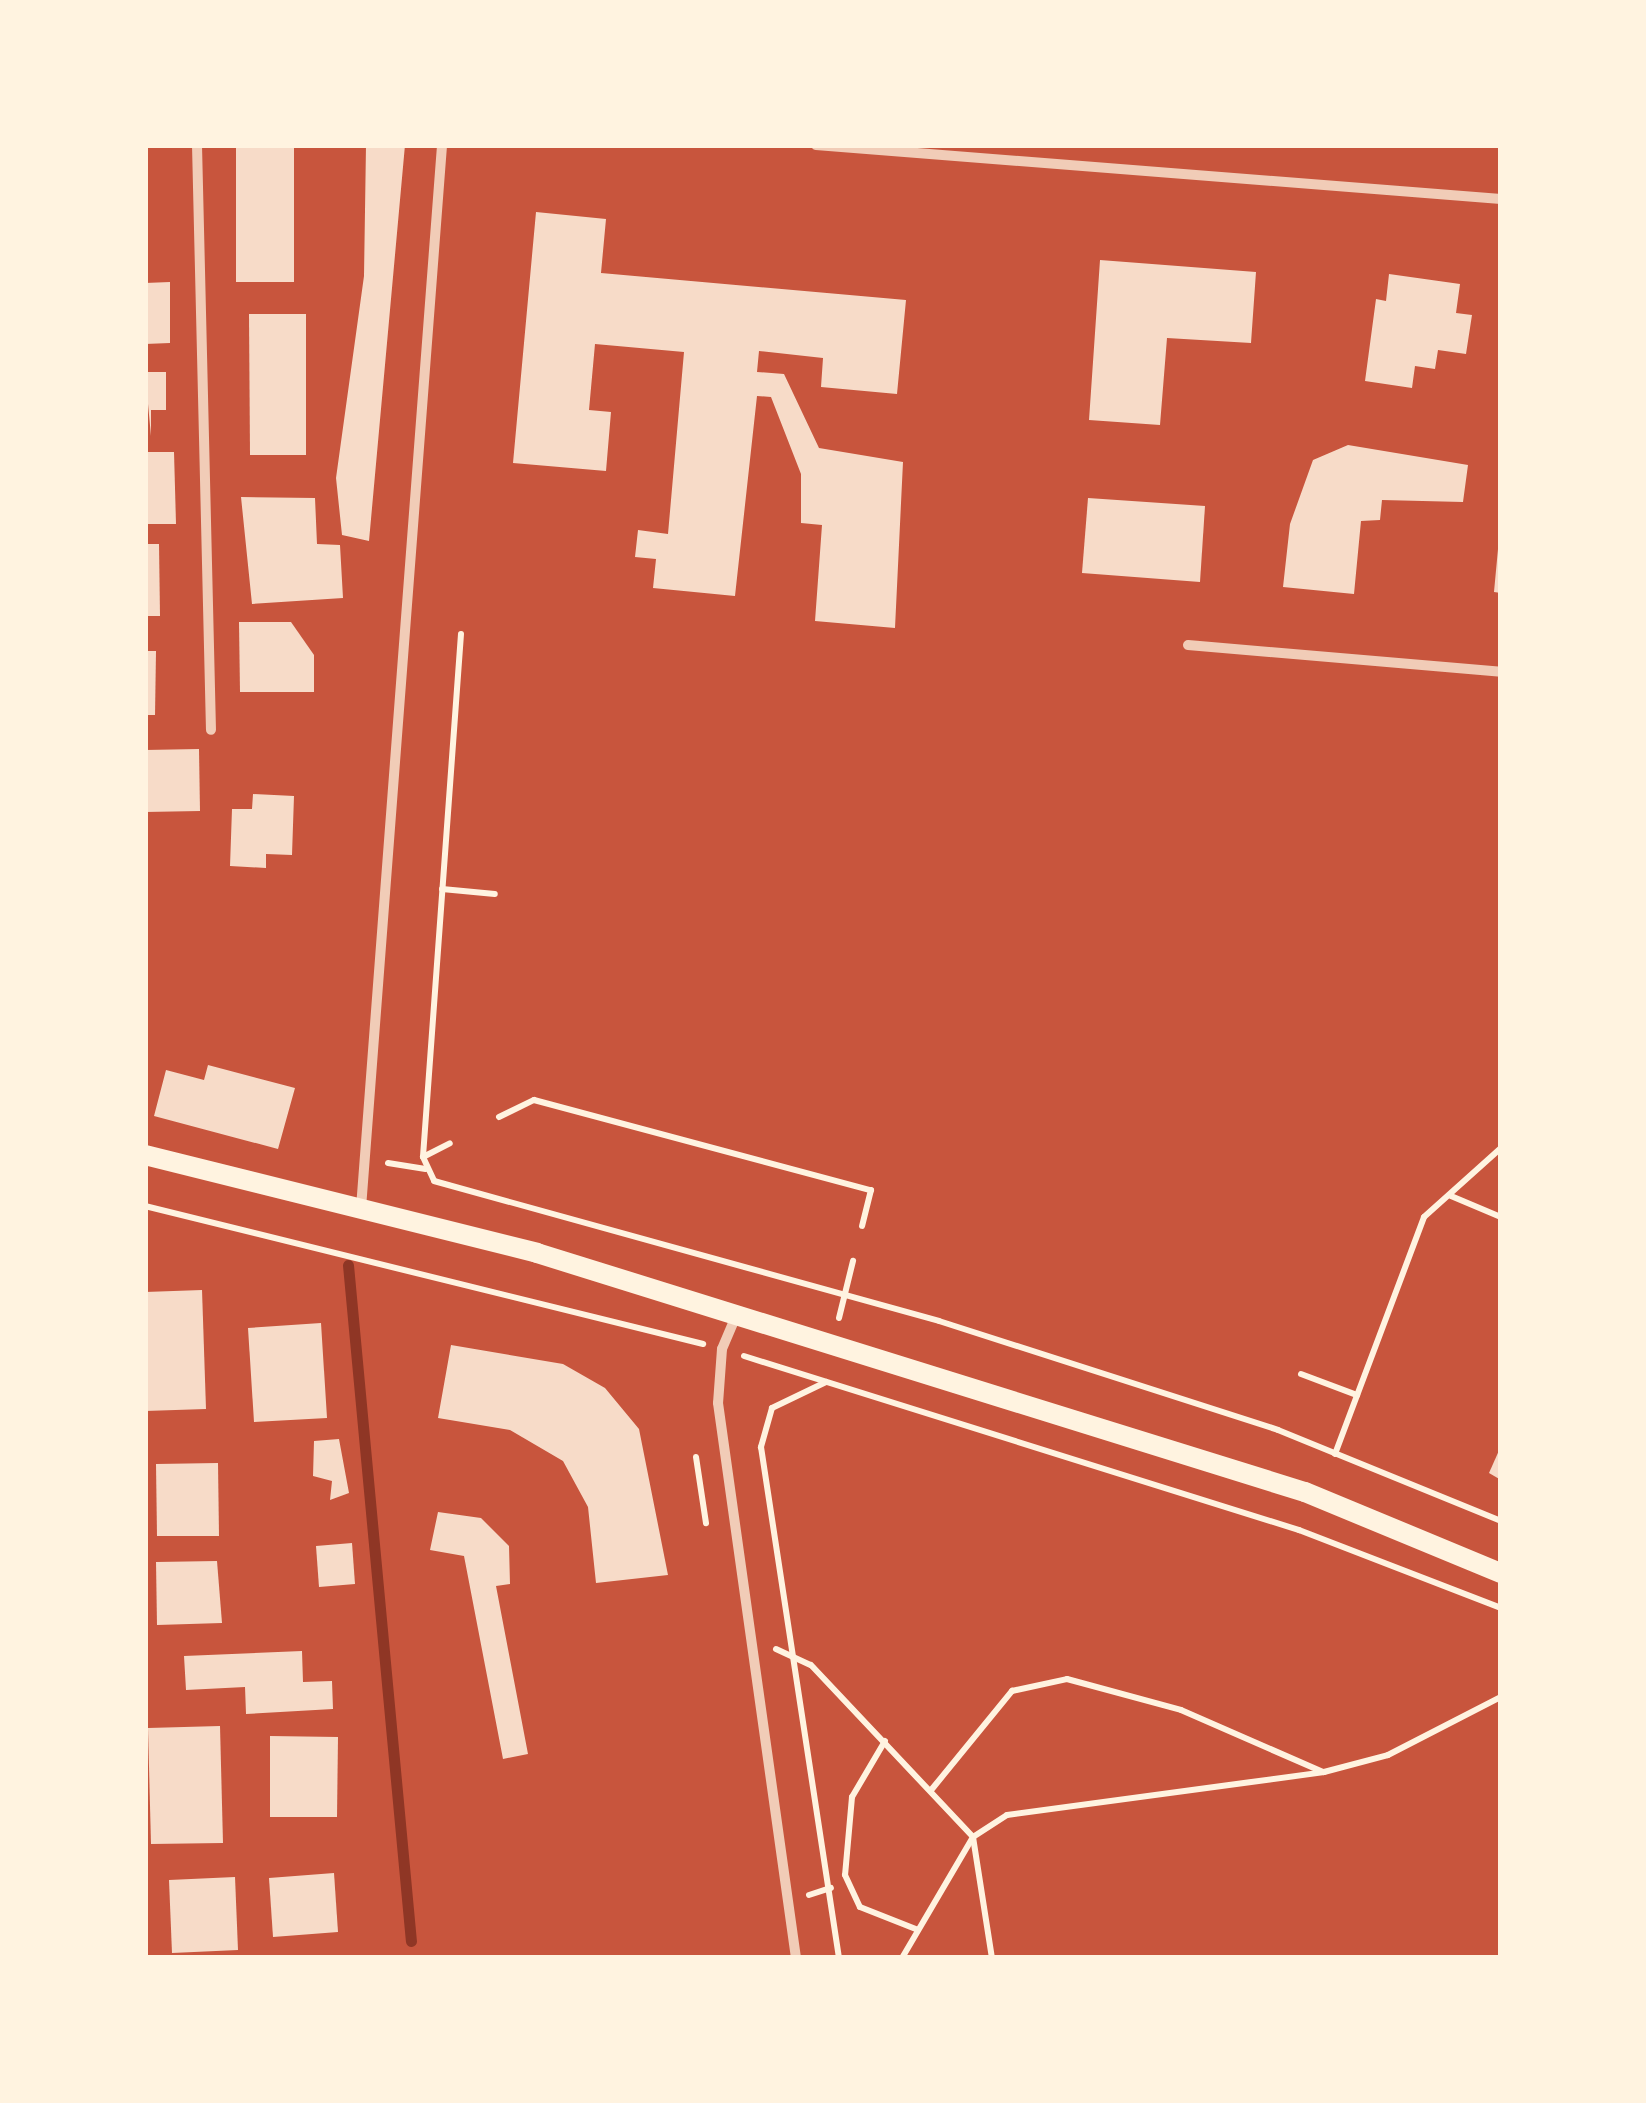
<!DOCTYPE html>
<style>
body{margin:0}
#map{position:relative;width:1646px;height:2103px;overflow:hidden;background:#c8553d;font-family:Poppins,sans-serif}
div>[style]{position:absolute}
.stream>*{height:11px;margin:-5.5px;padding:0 5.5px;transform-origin:5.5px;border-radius:5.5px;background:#8f3625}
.building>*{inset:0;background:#f7dbc8}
.path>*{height:6px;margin:-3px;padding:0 3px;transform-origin:3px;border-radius:3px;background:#fff3e0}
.minor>*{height:10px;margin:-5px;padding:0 5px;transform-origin:5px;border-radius:5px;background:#f1ccb7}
.secondary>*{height:20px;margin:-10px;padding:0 10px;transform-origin:10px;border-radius:10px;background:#fff3e0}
span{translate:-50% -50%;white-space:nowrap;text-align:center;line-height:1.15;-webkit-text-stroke:9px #fff3e0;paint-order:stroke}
.frame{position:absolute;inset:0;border:148px solid #fff3e0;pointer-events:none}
</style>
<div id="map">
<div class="stream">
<i style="left:348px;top:1265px;width:679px;rotate:84.68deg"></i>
</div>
<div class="building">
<i style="clip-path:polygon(236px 145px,294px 145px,294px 282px,236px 282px)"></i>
<i style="clip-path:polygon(366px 145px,405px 145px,369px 541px,342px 535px,336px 478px,364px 276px)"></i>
<i style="clip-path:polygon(536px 212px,606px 219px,601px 273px,906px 300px,897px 394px,821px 387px,823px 358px,759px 351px,757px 372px,784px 374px,819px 448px,903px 462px,895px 628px,815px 621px,822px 525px,801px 523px,801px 474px,771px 397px,757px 396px,735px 596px,653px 588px,656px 559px,635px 557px,638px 530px,668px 534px,684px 352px,595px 344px,589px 410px,611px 412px,606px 471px,513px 463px)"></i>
<i style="clip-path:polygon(1100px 260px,1256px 272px,1251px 343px,1167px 338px,1160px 425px,1089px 420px)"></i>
<i style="clip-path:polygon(1389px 274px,1460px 284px,1456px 313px,1472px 315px,1466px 354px,1438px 350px,1435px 369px,1415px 366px,1412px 388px,1365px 381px,1376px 299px,1386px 301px)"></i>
<i style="clip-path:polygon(170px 282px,170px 343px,145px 344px,145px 283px)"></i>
<i style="clip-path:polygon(249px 314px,306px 314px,306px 455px,250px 455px)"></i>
<i style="clip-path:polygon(145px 372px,166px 372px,166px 410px,151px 410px,151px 436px)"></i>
<i style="clip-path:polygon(1348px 445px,1468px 465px,1463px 502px,1382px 500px,1380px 520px,1361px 521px,1354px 594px,1283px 587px,1290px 524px,1313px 460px)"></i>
<i style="clip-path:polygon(145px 452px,174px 452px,176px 524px,145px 524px)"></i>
<i style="clip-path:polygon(241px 497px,315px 498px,317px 544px,340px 545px,343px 598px,252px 604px)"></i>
<i style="clip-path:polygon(1088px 498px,1205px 506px,1200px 582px,1082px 573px)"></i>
<i style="clip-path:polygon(145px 544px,159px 544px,160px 616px,145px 616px)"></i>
<i style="clip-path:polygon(1498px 549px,1501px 549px,1501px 593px,1494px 592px)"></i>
<i style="clip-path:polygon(239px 622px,291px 622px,314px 655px,314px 692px,240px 692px)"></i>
<i style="clip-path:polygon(145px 651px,156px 651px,155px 715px,145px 715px)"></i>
<i style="clip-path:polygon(199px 749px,200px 811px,145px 812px,145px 750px)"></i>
<i style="clip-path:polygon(253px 794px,294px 796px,292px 855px,266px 854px,266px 868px,230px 866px,232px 809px,252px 809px)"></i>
<i style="clip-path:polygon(208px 1065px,295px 1088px,278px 1149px,154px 1116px,166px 1070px,204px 1080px)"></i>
<i style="clip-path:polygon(202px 1290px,206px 1409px,145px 1411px,145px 1292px)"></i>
<i style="clip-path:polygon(321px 1323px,327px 1418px,254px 1422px,248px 1328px)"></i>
<i style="clip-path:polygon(451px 1345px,563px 1364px,605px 1388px,639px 1429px,668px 1575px,596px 1583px,588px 1507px,563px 1461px,510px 1430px,438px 1418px)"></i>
<i style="clip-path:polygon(339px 1439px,349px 1493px,330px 1500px,332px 1481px,313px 1476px,314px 1441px)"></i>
<i style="clip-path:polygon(1501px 1446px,1501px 1480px,1489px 1473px)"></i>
<i style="clip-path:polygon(218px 1463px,219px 1536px,157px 1536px,156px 1464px)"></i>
<i style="clip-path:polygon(438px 1512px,481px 1518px,509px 1546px,510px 1584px,496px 1586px,528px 1754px,503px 1759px,464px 1556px,430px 1550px)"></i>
<i style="clip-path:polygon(352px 1543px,355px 1584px,319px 1587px,316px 1546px)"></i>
<i style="clip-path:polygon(217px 1561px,222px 1623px,157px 1625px,156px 1562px)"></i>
<i style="clip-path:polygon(302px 1651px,303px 1682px,332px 1681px,333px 1709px,246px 1714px,245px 1687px,186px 1690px,184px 1656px)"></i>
<i style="clip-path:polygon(220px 1726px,223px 1843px,151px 1844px,148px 1728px)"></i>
<i style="clip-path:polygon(270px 1736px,338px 1737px,337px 1817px,270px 1817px)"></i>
<i style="clip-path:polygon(334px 1873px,338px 1932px,273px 1937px,269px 1878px)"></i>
<i style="clip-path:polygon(235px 1877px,238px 1950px,172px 1953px,169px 1880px)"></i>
</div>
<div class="path">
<i style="left:461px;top:634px;width:524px;rotate:94.16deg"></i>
<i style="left:423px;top:1157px;width:26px;rotate:65deg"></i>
<i style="left:434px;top:1181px;width:524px;rotate:15.49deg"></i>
<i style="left:939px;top:1321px;width:356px;rotate:17.8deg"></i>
<i style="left:1278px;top:1430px;width:241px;rotate:22.2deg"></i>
<i style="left:442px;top:889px;width:53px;rotate:5.4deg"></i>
<i style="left:499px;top:1117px;width:39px;rotate:-26deg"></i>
<i style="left:534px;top:1100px;width:349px;rotate:15deg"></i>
<i style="left:871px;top:1190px;width:37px;rotate:104deg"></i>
<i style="left:423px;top:1157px;width:30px;rotate:-27deg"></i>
<i style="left:388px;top:1163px;width:38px;rotate:9deg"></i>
<i style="left:1451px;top:1196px;width:54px;rotate:22.8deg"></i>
<i style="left:145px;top:1206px;width:575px;rotate:13.89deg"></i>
<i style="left:839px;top:1318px;width:59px;rotate:-76.2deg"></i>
<i style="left:744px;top:1356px;width:582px;rotate:17.41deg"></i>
<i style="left:1299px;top:1530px;width:217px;rotate:21.1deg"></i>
<i style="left:1301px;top:1374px;width:60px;rotate:20.6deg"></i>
<i style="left:826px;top:1382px;width:60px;rotate:154.3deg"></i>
<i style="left:772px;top:1408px;width:41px;rotate:105.8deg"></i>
<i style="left:761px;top:1447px;width:517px;rotate:81.32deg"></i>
<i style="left:1335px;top:1454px;width:253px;rotate:-69.4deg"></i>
<i style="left:1424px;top:1217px;width:103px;rotate:-41.9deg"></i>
<i style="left:696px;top:1457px;width:67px;rotate:81.4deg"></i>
<i style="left:776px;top:1649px;width:38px;rotate:25deg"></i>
<i style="left:811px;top:1665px;width:236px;rotate:46.7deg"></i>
<i style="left:973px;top:1837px;width:122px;rotate:81.1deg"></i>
<i style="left:885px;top:1741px;width:65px;rotate:120.5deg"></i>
<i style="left:852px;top:1797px;width:78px;rotate:95.1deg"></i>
<i style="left:845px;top:1875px;width:35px;rotate:65deg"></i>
<i style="left:860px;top:1907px;width:62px;rotate:21.6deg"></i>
<i style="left:932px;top:1789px;width:127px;rotate:-50.8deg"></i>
<i style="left:1012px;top:1691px;width:56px;rotate:-12.3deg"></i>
<i style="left:1067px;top:1679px;width:118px;rotate:15.2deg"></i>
<i style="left:1181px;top:1710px;width:155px;rotate:23.6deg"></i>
<i style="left:809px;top:1895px;width:23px;rotate:-18deg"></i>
<i style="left:902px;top:1958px;width:140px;rotate:-59.6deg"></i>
<i style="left:973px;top:1837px;width:40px;rotate:-32.9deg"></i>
<i style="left:1007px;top:1815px;width:320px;rotate:-7.7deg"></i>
<i style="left:1324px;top:1772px;width:66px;rotate:-14.9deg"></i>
<i style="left:1388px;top:1755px;width:127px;rotate:-27.2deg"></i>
</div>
<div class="minor">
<i style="left:197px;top:145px;width:585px;rotate:88.63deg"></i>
<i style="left:816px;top:145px;width:687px;rotate:4.51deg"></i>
<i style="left:1188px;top:645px;width:314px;rotate:4.9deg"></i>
<i style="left:361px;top:1208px;width:1066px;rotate:-85.64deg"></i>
<i style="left:736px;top:1316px;width:36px;rotate:113deg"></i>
<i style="left:722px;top:1349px;width:54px;rotate:94.2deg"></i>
<i style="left:718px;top:1403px;width:560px;rotate:82deg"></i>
</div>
<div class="secondary">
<i style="left:145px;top:1155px;width:404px;rotate:14deg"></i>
<i style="left:537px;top:1253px;width:804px;rotate:17.29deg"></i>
<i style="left:1305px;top:1492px;width:212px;rotate:22.5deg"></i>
</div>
<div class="frame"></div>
</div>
